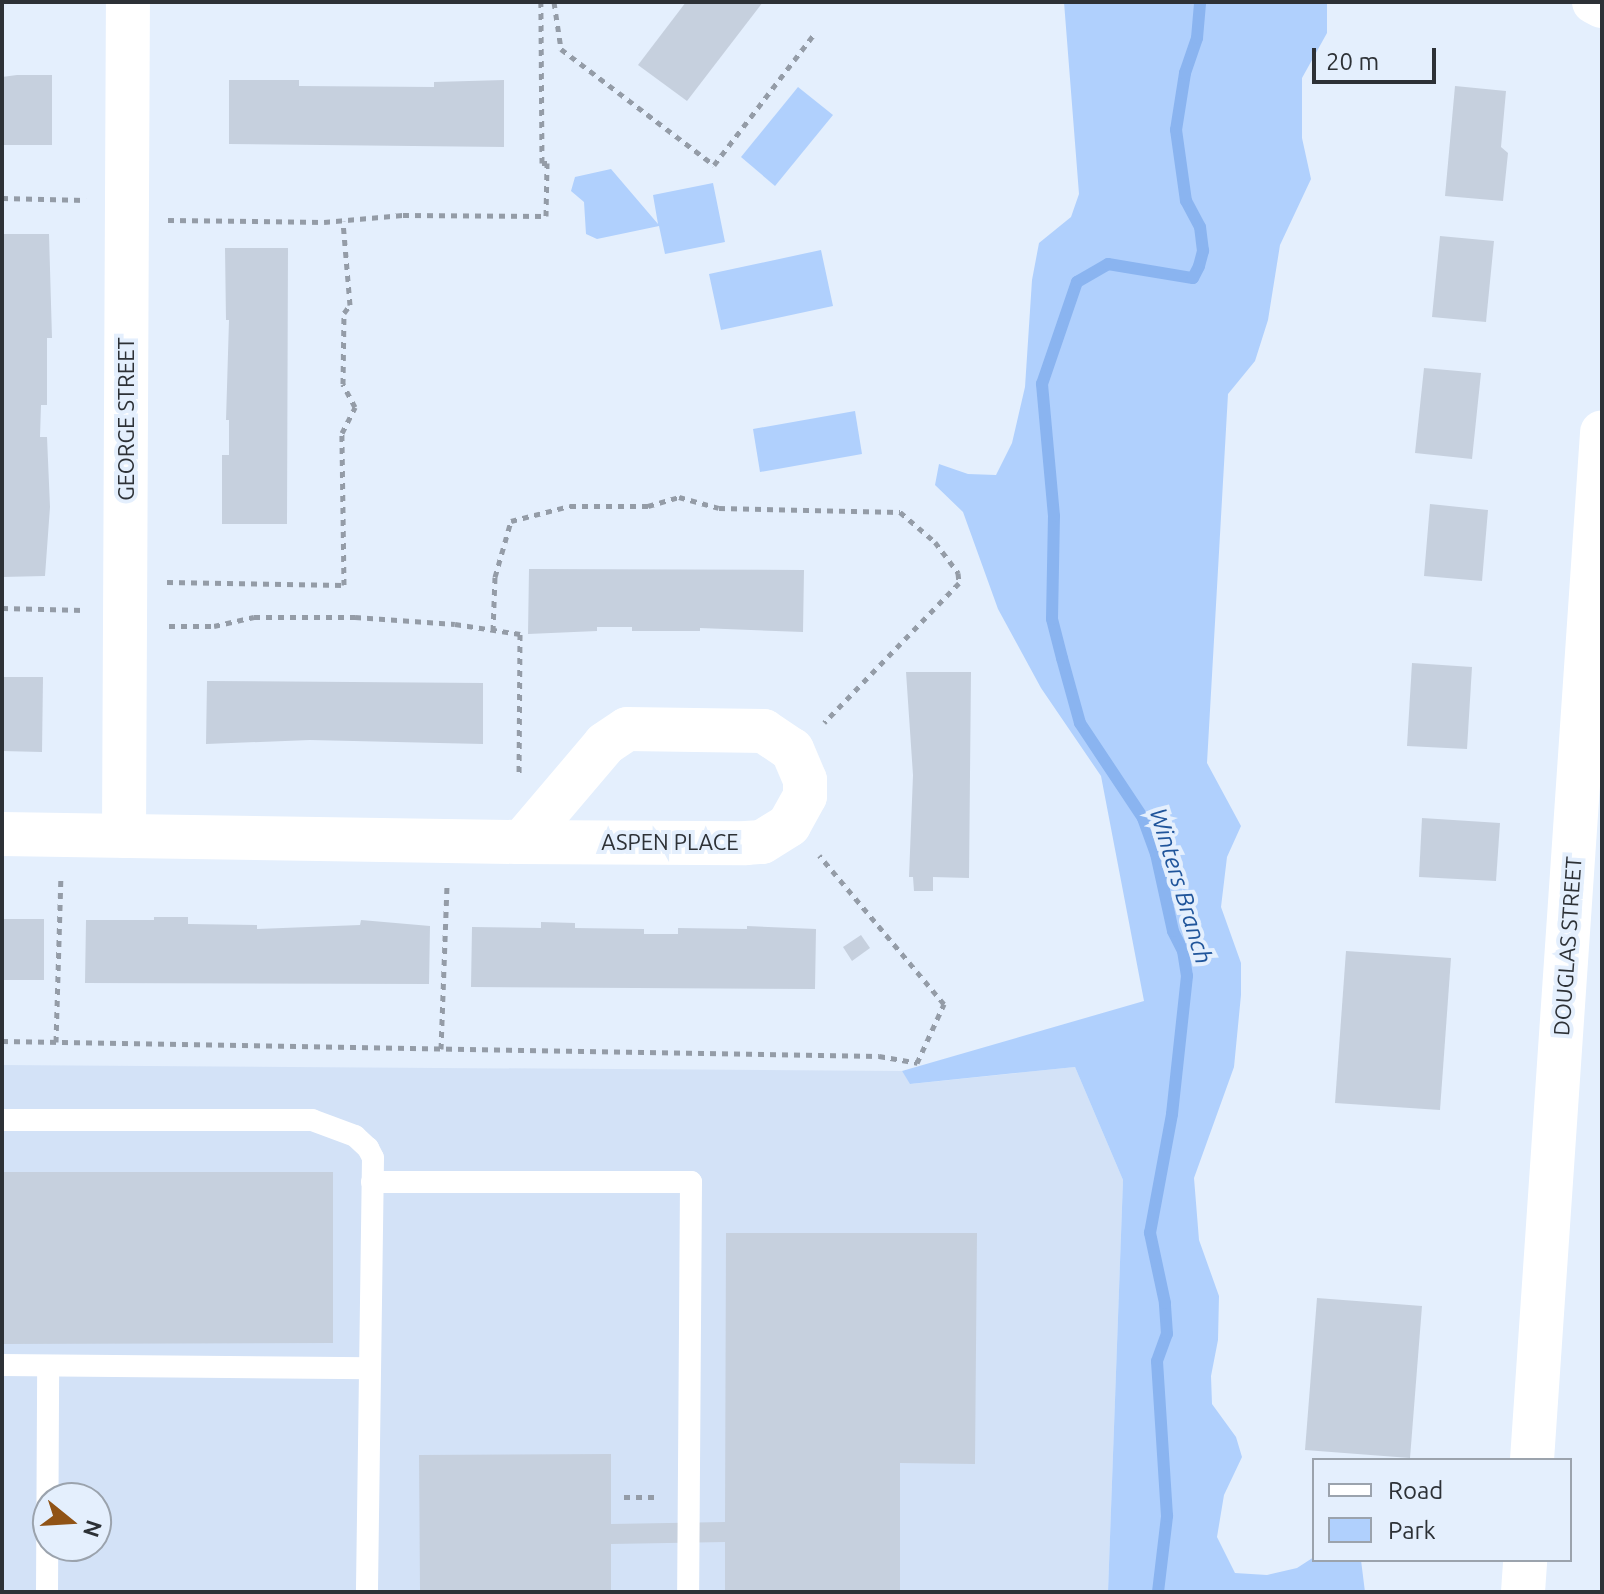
<!DOCTYPE html>
<style>
body{margin:0}
#map{position:relative;width:1604px;height:1594px;overflow:hidden;background:#e4effd;font-family:Ubuntu,sans-serif}
div>[style]{position:absolute}
.built>*{inset:0;background:#d3e2f7}
.green>*{inset:0;background:#b0d0fd}
.stream>*{height:12px;margin:-6px;padding:0 6px;transform-origin:6px;border-radius:6px;background:#8ab4f0}
.building>*{inset:0;background:#c6d0de}
.path>*{height:5px;margin-top:-2.5px;transform-origin:0;background:repeating-linear-gradient(90deg,#949ca7 0 6px,transparent 0 12px)}
.service>*{height:22px;margin:-11px;padding:0 11px;transform-origin:11px;border-radius:11px;background:#fff}
.minor>*{height:44px;margin:-22px;padding:0 22px;transform-origin:22px;border-radius:22px;background:#fff}
span{translate:-50% -50%;white-space:nowrap;text-align:center;line-height:1.15;-webkit-text-stroke:8px #e4effd;paint-order:stroke}
.street-label{font-size:22px;color:#2d3136}
.water-label{font-size:24px;color:#20559b;font-style:italic}
.frame{position:absolute;inset:0;border:4px solid #2d3136;pointer-events:none}
.legend{position:absolute;left:1312px;top:1458px;width:260px;height:104px;box-sizing:border-box;background:#e4effd;border:2px solid #9ba3ad;margin:0;padding:10px 14px;list-style:none;font-size:24px;color:#2d3136}
.legend li{display:flex;align-items:center;gap:16px;height:40px}
.legend b{width:40px;border:2px solid #9ba3ad}
.north{position:absolute;left:32px;top:1482px;width:80px;height:80px;box-sizing:border-box;background:#e4effd;border:2px solid #9ba3ad;border-radius:50%;rotate:108deg;font-size:22px;font-weight:700;line-height:32px;text-align:center;color:#2d3136}
.north::after{content:'';display:block;margin:auto;width:28px;height:36px;background:#905316;clip-path:polygon(50% 0,100% 100%,50% 72%,0 100%)}
.scale{position:absolute;left:1312px;top:48px;width:124px;height:36px;box-sizing:border-box;border:4px solid #2d3136;border-top:0;padding-left:10px;font-size:24px;line-height:28px;white-space:nowrap;color:#2d3136;-webkit-text-stroke:6px #e4effd;paint-order:stroke}
</style>
<div id="map">
<div class="built">
<i style="clip-path:polygon(evenodd,2px 1065px,902px 1071px,911px 1084px,1075px 1067px,1123px 1180px,1108px 1592px,2px 1592px,2px 1065px,48px 1498px,96px 1498px,96px 1546px,48px 1546px,48px 1498px)"></i>
</div>
<div class="green">
<i style="clip-path:polygon(1064px 2px,1327px 2px,1327px 33px,1302px 78px,1302px 138px,1311px 179px,1280px 245px,1268px 320px,1255px 361px,1228px 394px,1207px 763px,1241px 826px,1227px 857px,1221px 907px,1241px 963px,1241px 995px,1234px 1067px,1194px 1178px,1199px 1240px,1219px 1296px,1218px 1340px,1211px 1376px,1212px 1404px,1236px 1437px,1242px 1457px,1224px 1495px,1217px 1537px,1235px 1573px,1267px 1575px,1297px 1568px,1314px 1557px,1361px 1560px,1365px 1592px,1108px 1592px,1123px 1180px,1075px 1067px,910px 1084px,902px 1071px,1144px 1001px,1101px 776px,1041px 688px,998px 609px,963px 512px,935px 485px,939px 464px,968px 474px,996px 475px,1012px 443px,1025px 387px,1032px 280px,1039px 243px,1071px 217px,1079px 194px)"></i>
<i style="clip-path:polygon(798px 87px,833px 115px,775px 186px,741px 157px)"></i>
<i style="clip-path:polygon(611px 169px,658px 224px,653px 195px,713px 183px,725px 242px,665px 254px,659px 226px,597px 239px,586px 234px,584px 202px,571px 191px,575px 177px)"></i>
<i style="clip-path:polygon(821px 250px,833px 306px,721px 330px,709px 274px)"></i>
<i style="clip-path:polygon(855px 411px,862px 454px,760px 472px,753px 429px)"></i>
</div>
<div class="stream">
<i style="left:1158px;top:1592px;width:77px;rotate:-83.2deg"></i>
<i style="left:1167px;top:1516px;width:155px;rotate:-93.7deg"></i>
<i style="left:1157px;top:1361px;width:29px;rotate:-70deg"></i>
<i style="left:1167px;top:1334px;width:31px;rotate:-94deg"></i>
<i style="left:1165px;top:1303px;width:72px;rotate:-102.1deg"></i>
<i style="left:1150px;top:1233px;width:121px;rotate:-79.5deg"></i>
<i style="left:1172px;top:1114px;width:139px;rotate:-83.8deg"></i>
<i style="left:1187px;top:976px;width:25px;rotate:-99deg"></i>
<i style="left:1183px;top:951px;width:22px;rotate:-117deg"></i>
<i style="left:1173px;top:931px;width:79px;rotate:-102.4deg"></i>
<i style="left:1156px;top:854px;width:38px;rotate:-110deg"></i>
<i style="left:1143px;top:818px;width:114px;rotate:-123.6deg"></i>
<i style="left:1080px;top:723px;width:67px;rotate:-105.5deg"></i>
<i style="left:1062px;top:658px;width:40px;rotate:-104.4deg"></i>
<i style="left:1052px;top:619px;width:103px;rotate:-88.9deg"></i>
<i style="left:1054px;top:516px;width:133px;rotate:-95.2deg"></i>
<i style="left:1042px;top:384px;width:108px;rotate:-71.1deg"></i>
<i style="left:1077px;top:282px;width:36px;rotate:-30deg"></i>
<i style="left:1108px;top:264px;width:86px;rotate:9.4deg"></i>
<i style="left:1193px;top:278px;width:13px;rotate:-63deg"></i>
<i style="left:1199px;top:266px;width:16px;rotate:-75deg"></i>
<i style="left:1203px;top:251px;width:24px;rotate:-97deg"></i>
<i style="left:1200px;top:227px;width:30px;rotate:-118deg"></i>
<i style="left:1186px;top:201px;width:72px;rotate:-98deg"></i>
<i style="left:1176px;top:130px;width:58px;rotate:-81deg"></i>
<i style="left:1185px;top:73px;width:37px;rotate:-71deg"></i>
<i style="left:1197px;top:38px;width:36px;rotate:-85deg"></i>
</div>
<div class="building">
<i style="clip-path:polygon(686px 2px,763px 2px,687px 101px,638px 65px)"></i>
<i style="clip-path:polygon(17px 75px,52px 75px,52px 145px,2px 145px,2px 77px)"></i>
<i style="clip-path:polygon(229px 80px,299px 80px,299px 86px,434px 87px,434px 82px,504px 80px,504px 147px,229px 144px)"></i>
<i style="clip-path:polygon(1455px 86px,1506px 91px,1501px 147px,1508px 153px,1503px 201px,1445px 196px)"></i>
<i style="clip-path:polygon(2px 234px,49px 234px,52px 338px,47px 338px,47px 405px,41px 405px,40px 437px,47px 437px,50px 507px,45px 576px,2px 577px)"></i>
<i style="clip-path:polygon(1440px 236px,1494px 241px,1486px 322px,1432px 317px)"></i>
<i style="clip-path:polygon(225px 248px,288px 248px,287px 524px,222px 524px,222px 455px,229px 455px,229px 420px,226px 420px,229px 320px,226px 320px)"></i>
<i style="clip-path:polygon(1424px 368px,1481px 373px,1472px 459px,1415px 453px)"></i>
<i style="clip-path:polygon(1430px 504px,1488px 510px,1482px 581px,1424px 576px)"></i>
<i style="clip-path:polygon(529px 569px,804px 570px,803px 632px,700px 628px,700px 631px,632px 631px,632px 627px,597px 627px,597px 631px,528px 634px)"></i>
<i style="clip-path:polygon(1412px 663px,1472px 667px,1467px 749px,1407px 746px)"></i>
<i style="clip-path:polygon(906px 672px,971px 672px,969px 878px,933px 877px,933px 891px,914px 891px,913px 877px,909px 877px,913px 775px)"></i>
<i style="clip-path:polygon(2px 677px,43px 677px,42px 752px,2px 751px)"></i>
<i style="clip-path:polygon(207px 681px,483px 683px,483px 744px,310px 740px,206px 744px)"></i>
<i style="clip-path:polygon(1422px 818px,1500px 823px,1496px 881px,1419px 877px)"></i>
<i style="clip-path:polygon(154px 917px,188px 917px,188px 924px,257px 925px,257px 929px,360px 925px,361px 920px,430px 926px,429px 984px,85px 983px,86px 920px,154px 920px)"></i>
<i style="clip-path:polygon(2px 919px,44px 919px,44px 980px,2px 980px)"></i>
<i style="clip-path:polygon(541px 922px,575px 923px,575px 928px,644px 929px,644px 934px,678px 934px,678px 928px,747px 929px,747px 926px,816px 929px,815px 989px,471px 987px,472px 927px,541px 928px)"></i>
<i style="clip-path:polygon(861px 935px,870px 948px,852px 961px,843px 947px)"></i>
<i style="clip-path:polygon(1346px 951px,1451px 958px,1440px 1110px,1335px 1103px)"></i>
<i style="clip-path:polygon(2px 1172px,333px 1172px,333px 1343px,2px 1344px)"></i>
<i style="clip-path:polygon(726px 1233px,977px 1233px,975px 1464px,900px 1463px,900px 1590px,725px 1590px,725px 1542px,611px 1544px,611px 1592px,420px 1592px,419px 1455px,611px 1454px,611px 1524px,725px 1522px)"></i>
<i style="clip-path:polygon(1317px 1298px,1422px 1306px,1410px 1458px,1305px 1450px)"></i>
</div>
<div class="path">
<i style="left:554px;top:2px;width:48px;rotate:81.5deg"></i>
<i style="left:561px;top:49px;width:192px;rotate:37.2deg"></i>
<i style="left:714px;top:165px;width:165px;rotate:-52.6deg"></i>
<i style="left:2px;top:198px;width:84px;rotate:1.4deg"></i>
<i style="left:168px;top:220px;width:156px;rotate:0.7deg"></i>
<i style="left:324px;top:222px;width:79px;rotate:-5.1deg"></i>
<i style="left:403px;top:215px;width:143px;rotate:0.4deg"></i>
<i style="left:546px;top:216px;width:53px;rotate:-88.9deg"></i>
<i style="left:547px;top:163px;width:5px;rotate:180deg"></i>
<i style="left:542px;top:163px;width:161px;rotate:-90.4deg"></i>
<i style="left:167px;top:582px;width:177px;rotate:1deg"></i>
<i style="left:344px;top:585px;width:152px;rotate:-90.8deg"></i>
<i style="left:342px;top:433px;width:29px;rotate:-63deg"></i>
<i style="left:355px;top:407px;width:26px;rotate:-118deg"></i>
<i style="left:343px;top:384px;width:71px;rotate:-89.2deg"></i>
<i style="left:344px;top:313px;width:10px;rotate:-53deg"></i>
<i style="left:350px;top:305px;width:84px;rotate:-94.8deg"></i>
<i style="left:2px;top:608px;width:82px;rotate:1.4deg"></i>
<i style="left:169px;top:626px;width:45px"></i>
<i style="left:214px;top:626px;width:41px;rotate:-12.7deg"></i>
<i style="left:254px;top:617px;width:101px"></i>
<i style="left:355px;top:617px;width:100px;rotate:4deg"></i>
<i style="left:455px;top:624px;width:66px;rotate:8.7deg"></i>
<i style="left:520px;top:634px;width:143px;rotate:90.4deg"></i>
<i style="left:493px;top:631px;width:54px;rotate:-87.9deg"></i>
<i style="left:495px;top:577px;width:58px;rotate:-74.1deg"></i>
<i style="left:511px;top:521px;width:61px;rotate:-14.3deg"></i>
<i style="left:570px;top:506px;width:78px"></i>
<i style="left:648px;top:506px;width:32px;rotate:-16deg"></i>
<i style="left:679px;top:497px;width:41px;rotate:15.4deg"></i>
<i style="left:719px;top:508px;width:181px;rotate:1.3deg"></i>
<i style="left:900px;top:512px;width:46px;rotate:40.6deg"></i>
<i style="left:935px;top:542px;width:39px;rotate:53deg"></i>
<i style="left:958px;top:573px;width:10px;rotate:84deg"></i>
<i style="left:959px;top:583px;width:194px;rotate:134deg"></i>
<i style="left:2px;top:1041px;width:877px;rotate:0.98deg"></i>
<i style="left:879px;top:1056px;width:39px;rotate:10deg"></i>
<i style="left:917px;top:1063px;width:65px;rotate:-65.4deg"></i>
<i style="left:944px;top:1004px;width:194px;rotate:-130deg"></i>
<i style="left:56px;top:1042px;width:167px;rotate:-88.3deg"></i>
<i style="left:441px;top:1049px;width:166px;rotate:-87.9deg"></i>
<i style="left:624px;top:1497px;width:35px"></i>
</div>
<div class="service">
<i style="left:2px;top:1120px;width:310px"></i>
<i style="left:312px;top:1120px;width:46px;rotate:20.4deg"></i>
<i style="left:355px;top:1136px;width:18px;rotate:43deg"></i>
<i style="left:368px;top:1148px;width:11px;rotate:63deg"></i>
<i style="left:373px;top:1158px;width:434px;rotate:90.8deg"></i>
<i style="left:372px;top:1182px;width:319px"></i>
<i style="left:691px;top:1182px;width:410px;rotate:90.4deg"></i>
<i style="left:2px;top:1365px;width:368px;rotate:0.5deg"></i>
<i style="left:47px;top:1592px;width:226px;rotate:-89.7deg"></i>
</div>
<div class="minor">
<i style="left:1594px;top:2px;width:9px;rotate:27deg"></i>
<i style="left:2px;top:834px;width:515px;rotate:0.89deg"></i>
<i style="left:517px;top:842px;width:229px;rotate:0.3deg"></i>
<i style="left:746px;top:843px;width:16px;rotate:-4deg"></i>
<i style="left:762px;top:842px;width:32px;rotate:-32deg"></i>
<i style="left:789px;top:825px;width:33px;rotate:-61deg"></i>
<i style="left:805px;top:796px;width:16px;rotate:-90deg"></i>
<i style="left:805px;top:780px;width:33px;rotate:-113deg"></i>
<i style="left:792px;top:750px;width:34px;rotate:-146deg"></i>
<i style="left:764px;top:731px;width:137px;rotate:-179.2deg"></i>
<i style="left:627px;top:729px;width:27px;rotate:146deg"></i>
<i style="left:605px;top:744px;width:128px;rotate:130.3deg"></i>
<i style="left:124px;top:836px;width:834px;rotate:-89.73deg"></i>
<i style="left:1532px;top:1460px;width:1030px;rotate:-86.1deg"></i>
<i style="left:1523px;top:1592px;width:32px;rotate:-86deg"></i>
</div>
<div class="street-label">
<span style="left:126px;top:419px;rotate:-90deg">GEORGE STREET</span>
<span style="left:670px;top:842px">ASPEN PLACE</span>
<span style="left:1567px;top:946px;rotate:-86deg">DOUGLAS STREET</span>
</div>
<div class="water-label">
<span style="left:1181px;top:886px;rotate:73deg">Winters Branch</span>
</div>
<div class="frame"></div>
<ul class="legend">
<li><b style="height:10px;background:#fff"></b>Road</li>
<li><b style="height:22px;background:#b0d0fd"></b>Park</li>
</ul>
<div class="north">N</div>
<div class="scale">20 m</div>
</div>
